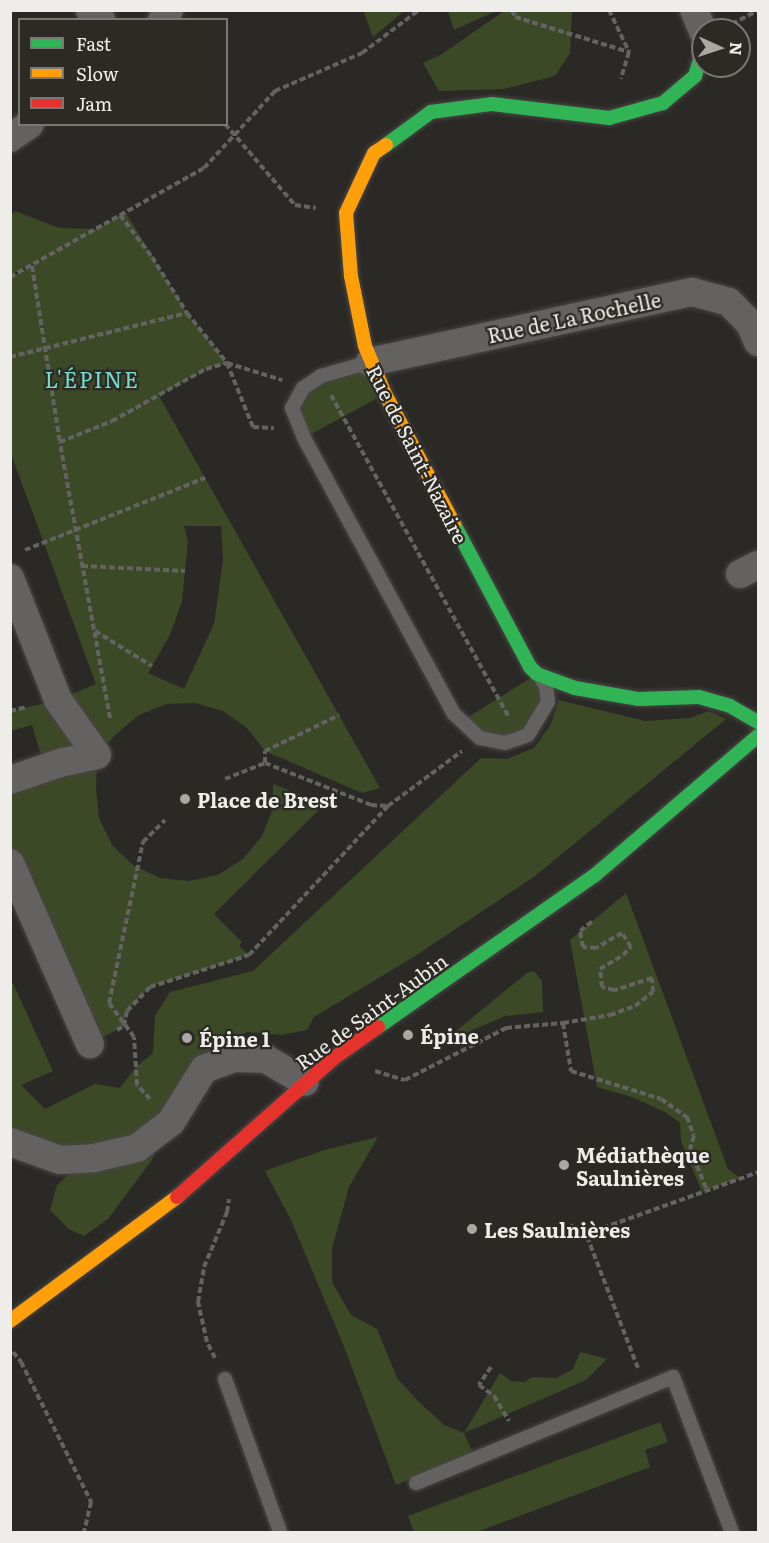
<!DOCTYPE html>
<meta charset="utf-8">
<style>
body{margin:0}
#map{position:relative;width:769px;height:1543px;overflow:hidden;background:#2b2926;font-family:Literata,serif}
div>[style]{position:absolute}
.green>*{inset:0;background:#3c4926}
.path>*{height:4px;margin-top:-2px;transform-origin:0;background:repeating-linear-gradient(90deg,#636361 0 6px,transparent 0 9px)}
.roads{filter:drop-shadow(0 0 2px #484644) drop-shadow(0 0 2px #484644)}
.lane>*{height:14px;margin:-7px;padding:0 7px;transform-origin:7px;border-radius:7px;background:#636260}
.street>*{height:28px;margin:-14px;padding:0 14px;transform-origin:14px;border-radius:14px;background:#636260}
.fast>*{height:14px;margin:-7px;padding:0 7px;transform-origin:7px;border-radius:7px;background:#30b455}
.slow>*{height:14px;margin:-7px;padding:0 7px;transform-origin:7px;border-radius:7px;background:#ff9f0a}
.jam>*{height:14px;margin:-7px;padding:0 7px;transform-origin:7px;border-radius:7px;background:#e5322d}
.dots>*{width:16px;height:16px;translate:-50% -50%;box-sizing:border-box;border:3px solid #2c2a25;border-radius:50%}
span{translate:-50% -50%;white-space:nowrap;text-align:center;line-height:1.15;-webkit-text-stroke:4.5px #2c2a25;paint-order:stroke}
.street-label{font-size:20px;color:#efedea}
.poi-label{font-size:20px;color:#efedea;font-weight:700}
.left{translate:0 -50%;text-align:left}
.quarter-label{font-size:22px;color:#75dbc8;letter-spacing:1.5px}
.frame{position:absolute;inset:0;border:12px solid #efedea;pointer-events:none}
.legend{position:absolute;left:18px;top:18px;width:210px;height:108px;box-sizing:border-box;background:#2c2a25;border:2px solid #7a7874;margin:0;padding:8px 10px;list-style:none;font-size:18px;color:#efedea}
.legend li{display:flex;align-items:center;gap:12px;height:30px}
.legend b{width:30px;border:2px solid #7a7874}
.north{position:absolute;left:691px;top:18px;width:60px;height:60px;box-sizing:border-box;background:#2c2a25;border:2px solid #7a7874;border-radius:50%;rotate:93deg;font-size:16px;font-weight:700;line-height:24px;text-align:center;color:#efedea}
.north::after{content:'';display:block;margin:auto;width:21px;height:27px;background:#aaa8a5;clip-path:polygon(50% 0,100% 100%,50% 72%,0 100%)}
</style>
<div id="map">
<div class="green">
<i style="clip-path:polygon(363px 10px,404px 10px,404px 11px,373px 37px)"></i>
<i style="clip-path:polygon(496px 11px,454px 30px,448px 11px,496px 10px)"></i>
<i style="clip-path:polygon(504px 11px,572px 11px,570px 53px,555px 76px,504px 89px,439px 91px,423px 63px,442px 54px)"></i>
<i style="clip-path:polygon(evenodd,15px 211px,59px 228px,95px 229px,126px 213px,187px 313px,227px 363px,206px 369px,159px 396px,380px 788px,362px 793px,265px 751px,247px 728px,223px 711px,195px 703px,166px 704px,139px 715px,116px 734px,97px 755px,96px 789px,99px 818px,112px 845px,133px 865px,160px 878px,189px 881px,218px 875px,243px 859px,262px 836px,273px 809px,273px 784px,325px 804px,214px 914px,242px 942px,239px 946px,249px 955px,150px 987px,127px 1011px,124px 1026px,90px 1044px,11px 863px,11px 780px,45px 768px,32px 725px,11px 731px,11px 711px,58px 700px,96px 684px,11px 454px,11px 277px,51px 254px,11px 275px,11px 215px,15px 211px,184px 526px,221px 526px,223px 560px,214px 624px,184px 689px,148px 673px,170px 635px,182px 601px,188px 541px,184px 526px)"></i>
<i style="clip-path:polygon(370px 362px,385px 394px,304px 438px,292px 408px,303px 388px)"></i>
<i style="clip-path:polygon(537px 674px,546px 686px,540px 719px,505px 743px,462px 721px)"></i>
<i style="clip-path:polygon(559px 700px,645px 721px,690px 718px,709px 711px,726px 719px,535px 876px,415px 956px,314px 1017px,307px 1030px,281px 1035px,247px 1032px,223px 1044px,204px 1069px,158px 1143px,152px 1160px,108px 1219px,84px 1236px,69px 1229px,50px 1210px,57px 1185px,75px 1169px,11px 1132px,10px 977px,53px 1071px,21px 1085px,45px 1109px,95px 1084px,120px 1088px,136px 1067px,153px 1053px,155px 1016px,170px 992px,253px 971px,481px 758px,507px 759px,534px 748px,550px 726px)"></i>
<i style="clip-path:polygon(626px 893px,728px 1169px,740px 1178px,702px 1192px,681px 1141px,680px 1123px,667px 1113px,632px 1097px,597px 1087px,570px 940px)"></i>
<i style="clip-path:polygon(534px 971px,542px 981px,543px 1012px,505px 1016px,440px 1044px,527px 973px)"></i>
<i style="clip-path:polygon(378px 1137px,349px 1187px,332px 1248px,332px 1282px,351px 1315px,377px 1329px,397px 1378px,418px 1401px,444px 1425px,464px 1433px,500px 1373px,511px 1381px,525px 1382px,532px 1377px,556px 1378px,573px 1369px,580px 1352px,607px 1359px,586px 1380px,464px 1433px,473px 1453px,396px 1485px,343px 1344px,291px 1220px,265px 1171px,324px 1150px)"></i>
<i style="clip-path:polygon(660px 1422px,668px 1442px,645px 1450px,650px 1467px,477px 1532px,414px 1532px,408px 1516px)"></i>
</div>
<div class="path">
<i style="left:512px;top:10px;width:8px;rotate:67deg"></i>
<i style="left:515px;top:17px;width:119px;rotate:17.1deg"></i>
<i style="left:609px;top:10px;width:47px;rotate:64.5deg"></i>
<i style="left:629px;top:52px;width:28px;rotate:107deg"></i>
<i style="left:732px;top:24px;width:30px;rotate:-28deg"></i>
<i style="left:225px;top:124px;width:107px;rotate:49.2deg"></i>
<i style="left:295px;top:205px;width:21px;rotate:8deg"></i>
<i style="left:120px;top:215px;width:53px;rotate:52.7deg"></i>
<i style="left:152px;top:257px;width:66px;rotate:58deg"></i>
<i style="left:187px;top:313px;width:64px;rotate:51.3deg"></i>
<i style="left:227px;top:363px;width:69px;rotate:67.9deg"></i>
<i style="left:253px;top:427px;width:21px;rotate:3deg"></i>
<i style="left:32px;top:266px;width:178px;rotate:81deg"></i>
<i style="left:10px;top:277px;width:223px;rotate:-29.3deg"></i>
<i style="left:204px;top:168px;width:105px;rotate:-47.3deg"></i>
<i style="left:275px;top:91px;width:95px;rotate:-23.6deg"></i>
<i style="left:362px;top:53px;width:71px;rotate:-37deg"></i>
<i style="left:10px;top:357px;width:182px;rotate:-14deg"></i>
<i style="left:331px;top:395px;width:368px;rotate:61.1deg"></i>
<i style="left:25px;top:550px;width:194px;rotate:-21.8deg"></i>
<i style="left:82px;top:566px;width:103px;rotate:2.8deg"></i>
<i style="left:95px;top:631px;width:67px;rotate:31.6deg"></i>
<i style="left:10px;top:711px;width:17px;rotate:-13deg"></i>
<i style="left:110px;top:718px;width:280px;rotate:-100.3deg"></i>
<i style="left:60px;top:442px;width:56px;rotate:-22deg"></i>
<i style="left:112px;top:421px;width:107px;rotate:-29deg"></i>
<i style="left:206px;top:369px;width:22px;rotate:-16deg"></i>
<i style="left:227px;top:363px;width:58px;rotate:17.2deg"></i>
<i style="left:265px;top:763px;width:12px;rotate:-90deg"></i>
<i style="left:265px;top:751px;width:82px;rotate:-25.9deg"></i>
<i style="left:225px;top:779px;width:43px;rotate:-21.8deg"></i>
<i style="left:265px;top:763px;width:114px;rotate:21.6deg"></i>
<i style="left:371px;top:805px;width:17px;rotate:3deg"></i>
<i style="left:388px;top:806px;width:92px;rotate:-36.6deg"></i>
<i style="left:563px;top:1023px;width:48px;rotate:-9.7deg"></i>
<i style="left:610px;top:1015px;width:27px;rotate:-20deg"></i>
<i style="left:635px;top:1006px;width:23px;rotate:-38deg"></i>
<i style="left:653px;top:992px;width:14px;rotate:-94deg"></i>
<i style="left:652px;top:978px;width:40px;rotate:162deg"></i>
<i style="left:614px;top:990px;width:12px;rotate:-166deg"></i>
<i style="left:602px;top:987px;width:18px;rotate:-96deg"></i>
<i style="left:600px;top:969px;width:27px;rotate:-31deg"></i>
<i style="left:623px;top:955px;width:11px;rotate:-45deg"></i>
<i style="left:631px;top:947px;width:17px;rotate:-123deg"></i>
<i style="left:622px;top:933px;width:30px;rotate:150deg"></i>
<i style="left:596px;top:948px;width:13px;rotate:-176deg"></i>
<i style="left:583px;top:947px;width:16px;rotate:-101deg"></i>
<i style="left:580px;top:931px;width:16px;rotate:-38deg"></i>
<i style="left:117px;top:1030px;width:8px;rotate:-30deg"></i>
<i style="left:124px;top:1026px;width:15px;rotate:-79deg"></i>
<i style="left:127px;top:1011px;width:33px;rotate:-46deg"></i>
<i style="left:150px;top:987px;width:104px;rotate:-17.9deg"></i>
<i style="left:249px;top:955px;width:204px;rotate:-47deg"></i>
<i style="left:375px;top:1071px;width:31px;rotate:17deg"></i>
<i style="left:405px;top:1080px;width:114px;rotate:-27.2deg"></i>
<i style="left:506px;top:1028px;width:57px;rotate:-5deg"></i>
<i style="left:563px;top:1023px;width:49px;rotate:80.5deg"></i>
<i style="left:571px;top:1071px;width:94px;rotate:17.3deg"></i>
<i style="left:661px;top:1099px;width:32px;rotate:35deg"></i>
<i style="left:687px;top:1117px;width:20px;rotate:70deg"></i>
<i style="left:694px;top:1136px;width:14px;rotate:107deg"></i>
<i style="left:690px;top:1149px;width:44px;rotate:67.5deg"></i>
<i style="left:150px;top:1099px;width:19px;rotate:-133deg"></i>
<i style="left:137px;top:1085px;width:48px;rotate:-93.6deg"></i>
<i style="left:134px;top:1037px;width:42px;rotate:-126.3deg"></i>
<i style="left:109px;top:1003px;width:165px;rotate:-78.1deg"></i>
<i style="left:143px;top:842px;width:31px;rotate:-45deg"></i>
<i style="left:570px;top:1225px;width:18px;rotate:29deg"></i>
<i style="left:13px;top:1352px;width:13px;rotate:51deg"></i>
<i style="left:21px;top:1362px;width:157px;rotate:63.4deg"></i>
<i style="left:91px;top:1502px;width:31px;rotate:103deg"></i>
<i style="left:215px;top:1358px;width:18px;rotate:-117deg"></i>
<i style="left:207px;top:1342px;width:41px;rotate:-102.7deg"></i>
<i style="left:198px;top:1302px;width:36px;rotate:-80deg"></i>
<i style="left:204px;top:1267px;width:60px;rotate:-67.3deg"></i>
<i style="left:227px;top:1212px;width:13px;rotate:-81deg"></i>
<i style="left:491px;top:1367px;width:22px;rotate:124deg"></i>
<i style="left:479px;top:1385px;width:19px;rotate:36deg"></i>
<i style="left:494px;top:1396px;width:29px;rotate:59deg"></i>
<i style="left:638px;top:1368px;width:144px;rotate:-111.2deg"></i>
<i style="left:586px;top:1234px;width:183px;rotate:-19.8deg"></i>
</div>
<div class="roads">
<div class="lane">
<i style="left:370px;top:362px;width:51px;rotate:164.1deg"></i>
<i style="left:321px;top:376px;width:22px;rotate:146deg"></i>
<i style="left:303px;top:388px;width:23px;rotate:119deg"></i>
<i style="left:292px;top:408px;width:32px;rotate:68deg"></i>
<i style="left:304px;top:438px;width:314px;rotate:61.5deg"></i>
<i style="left:454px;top:714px;width:35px;rotate:43deg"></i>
<i style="left:480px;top:738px;width:25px;rotate:11deg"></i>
<i style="left:505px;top:743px;width:24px;rotate:-19deg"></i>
<i style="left:528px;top:735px;width:39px;rotate:-59deg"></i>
<i style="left:548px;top:702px;width:16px;rotate:-97deg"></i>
<i style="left:546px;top:686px;width:7px;rotate:-124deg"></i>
<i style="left:225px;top:1379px;width:163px;rotate:70.2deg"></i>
<i style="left:416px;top:1483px;width:278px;rotate:-22.4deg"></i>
<i style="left:673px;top:1377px;width:166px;rotate:69.2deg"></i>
</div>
<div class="street">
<i style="left:90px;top:10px;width:15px;rotate:42deg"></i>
<i style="left:694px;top:10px;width:23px;rotate:67deg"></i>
<i style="left:162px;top:20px;width:12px;rotate:-55deg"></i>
<i style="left:10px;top:138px;width:24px;rotate:-35deg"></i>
<i style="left:370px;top:362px;width:330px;rotate:-12.3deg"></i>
<i style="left:692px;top:292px;width:38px;rotate:15deg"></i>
<i style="left:729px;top:302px;width:30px;rotate:46deg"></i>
<i style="left:750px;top:324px;width:20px;rotate:66deg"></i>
<i style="left:740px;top:574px;width:20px;rotate:-27deg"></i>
<i style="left:10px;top:578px;width:131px;rotate:68.5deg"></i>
<i style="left:58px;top:700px;width:67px;rotate:54.7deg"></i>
<i style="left:97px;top:755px;width:35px;rotate:168deg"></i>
<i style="left:63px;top:762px;width:56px;rotate:161.2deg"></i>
<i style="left:10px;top:863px;width:198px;rotate:66.2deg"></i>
<i style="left:10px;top:1142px;width:53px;rotate:19.8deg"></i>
<i style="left:60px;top:1160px;width:34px;rotate:-3deg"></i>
<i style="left:94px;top:1158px;width:44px;rotate:-13.1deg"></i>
<i style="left:137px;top:1148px;width:43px;rotate:-37.4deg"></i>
<i style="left:171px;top:1122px;width:62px;rotate:-58.1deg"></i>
<i style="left:204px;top:1069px;width:33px;rotate:-20deg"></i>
<i style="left:235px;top:1058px;width:31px;rotate:2deg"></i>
<i style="left:266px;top:1059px;width:45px;rotate:30.5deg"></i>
</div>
<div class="fast">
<i style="left:386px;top:145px;width:56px;rotate:-36.3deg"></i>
<i style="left:431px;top:112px;width:62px;rotate:-7.5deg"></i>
<i style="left:492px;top:104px;width:118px;rotate:6.8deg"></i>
<i style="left:609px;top:118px;width:56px;rotate:-15.5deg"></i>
<i style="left:663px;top:103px;width:42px;rotate:-40.2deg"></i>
<i style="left:695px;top:76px;width:28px;rotate:-73deg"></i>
<i style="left:454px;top:524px;width:162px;rotate:62deg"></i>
<i style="left:530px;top:667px;width:10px;rotate:45deg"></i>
<i style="left:537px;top:674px;width:40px;rotate:20.2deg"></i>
<i style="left:575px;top:688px;width:65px;rotate:9.8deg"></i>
<i style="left:639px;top:699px;width:60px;rotate:-1.9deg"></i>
<i style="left:699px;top:697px;width:32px;rotate:16deg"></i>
<i style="left:730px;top:706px;width:32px;rotate:30deg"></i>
<i style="left:378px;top:1027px;width:264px;rotate:-35deg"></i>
<i style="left:594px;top:876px;width:216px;rotate:-40.5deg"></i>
</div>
<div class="slow">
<i style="left:386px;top:145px;width:14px;rotate:146deg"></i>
<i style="left:374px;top:153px;width:66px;rotate:115deg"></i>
<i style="left:346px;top:213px;width:63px;rotate:85.5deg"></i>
<i style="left:351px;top:276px;width:71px;rotate:78.7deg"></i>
<i style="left:365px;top:346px;width:52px;rotate:67.4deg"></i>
<i style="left:385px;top:394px;width:147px;rotate:62deg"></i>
<i style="left:10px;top:1321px;width:208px;rotate:-36.6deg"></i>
</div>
<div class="jam">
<i style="left:177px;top:1197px;width:210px;rotate:-41.5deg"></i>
<i style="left:334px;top:1058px;width:54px;rotate:-35.2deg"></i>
</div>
</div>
<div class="dots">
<i style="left:185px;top:799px;background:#aaa8a5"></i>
<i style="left:408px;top:1035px;background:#aaa8a5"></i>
<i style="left:187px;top:1038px;background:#aaa8a5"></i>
<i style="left:564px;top:1165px;background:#aaa8a5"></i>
<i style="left:472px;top:1229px;background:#aaa8a5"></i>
</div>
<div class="street-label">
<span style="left:574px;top:317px;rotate:-12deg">Rue de La Rochelle</span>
<span style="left:418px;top:454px;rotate:63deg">Rue de Saint-Nazaire</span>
<span style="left:371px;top:1011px;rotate:-36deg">Rue de Saint-Aubin</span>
</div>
<div class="poi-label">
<span class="left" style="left:197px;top:799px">Place de Brest</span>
<span class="left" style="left:420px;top:1035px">Épine</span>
<span class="left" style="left:199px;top:1038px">Épine 1</span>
<span class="left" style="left:576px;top:1166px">Médiathèque<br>Saulnières</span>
<span class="left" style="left:484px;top:1229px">Les Saulnières</span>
</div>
<div class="quarter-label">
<span style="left:92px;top:379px">L'ÉPINE</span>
</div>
<div class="frame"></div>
<ul class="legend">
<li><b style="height:8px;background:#30b455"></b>Fast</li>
<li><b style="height:8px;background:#ff9f0a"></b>Slow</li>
<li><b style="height:8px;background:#e5322d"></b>Jam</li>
</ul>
<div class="north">N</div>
</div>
